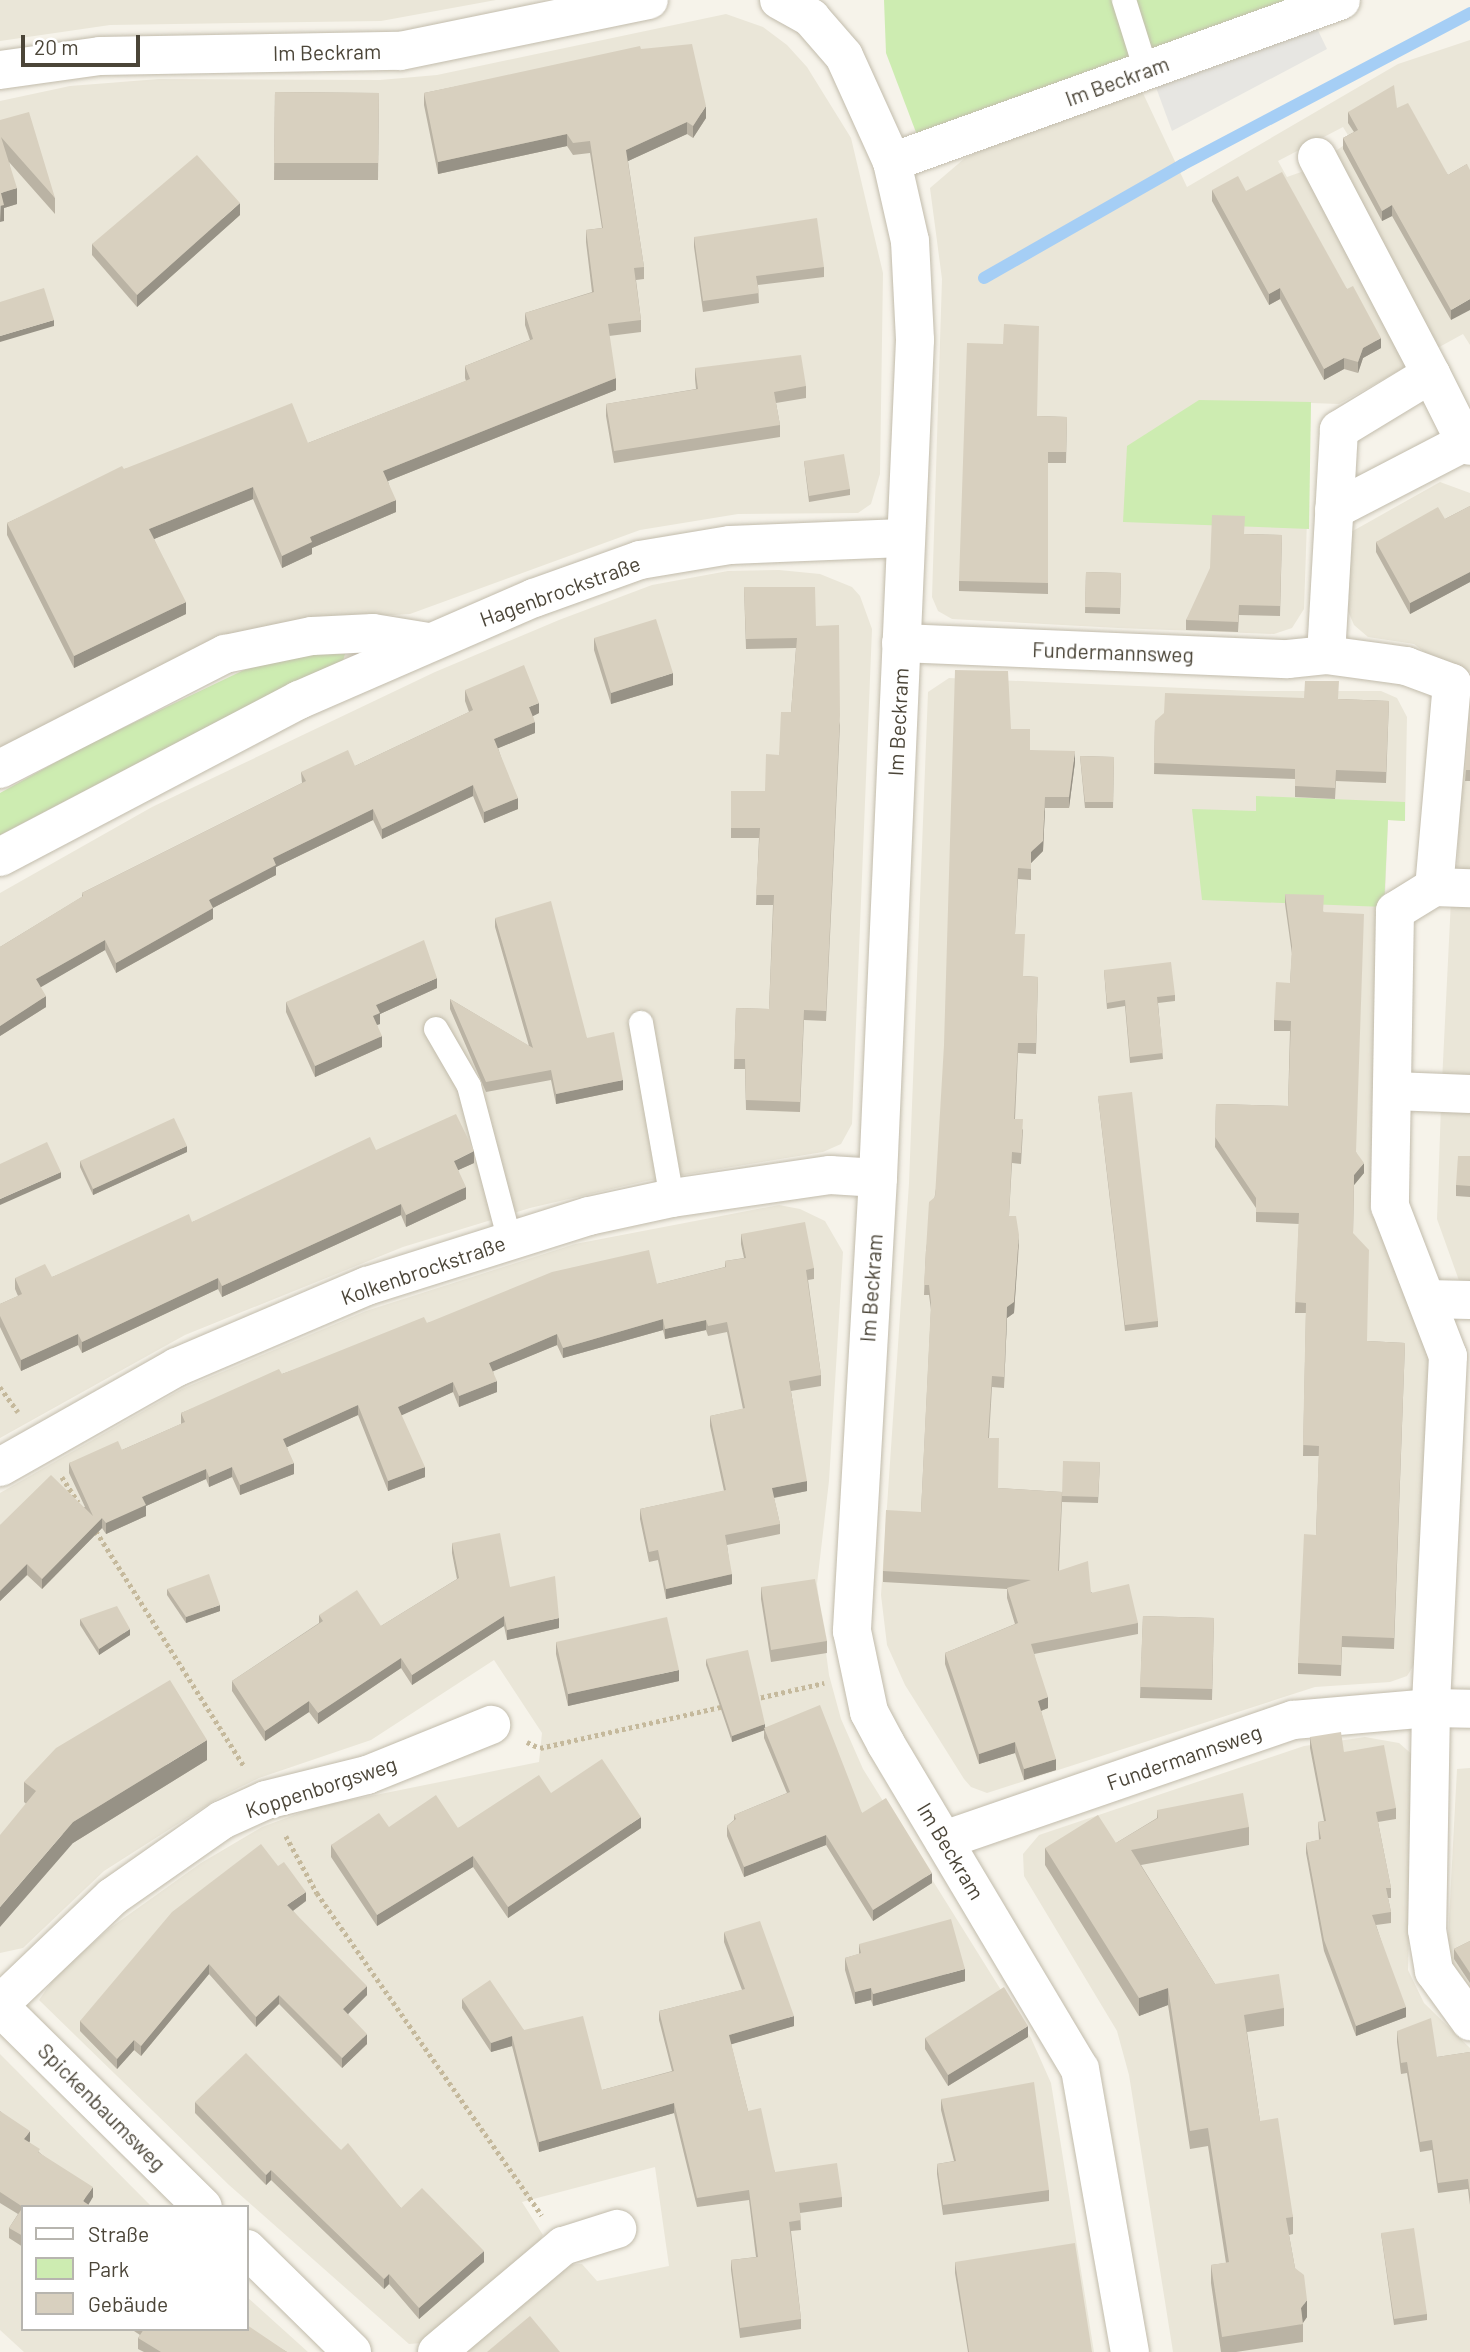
<!DOCTYPE html>
<meta charset="utf-8">
<style>
body{margin:0}
#map{position:relative;width:1470px;height:2352px;overflow:hidden;background:#f6f3ea;font-family:Barlow,sans-serif}
div>[style]{position:absolute}
.residential>*{inset:0;background:#eae6d8}
.green>*{inset:0;background:#cdecb1}
.parking>*{inset:0;background:#e7e6e2}
.stream>*{height:12px;margin:-6px;padding:0 6px;transform-origin:6px;border-radius:6px;background:#a5cef5}
.path>*{height:4.5px;margin-top:-2.25px;transform-origin:0;background:repeating-linear-gradient(90deg,#c5b99c 0 3.5px,transparent 0 7px)}
.roads{filter:drop-shadow(0 0 2px #c2bcac) drop-shadow(0 0 2px #c2bcac)}
.lane>*{height:24px;margin:-12px;padding:0 12px;transform-origin:12px;border-radius:12px;background:#fff}
.street>*{height:38px;margin:-19px;padding:0 19px;transform-origin:19px;border-radius:19px;background:#fff}
.wall>*{inset:0;background:#bab3a4}
.shaded-wall>*{inset:0;background:#979286}
.building>*{inset:0;background:#d8d0bf}
span{translate:-50% -50%;white-space:nowrap;text-align:center;line-height:1.15;-webkit-text-stroke:7px #fff;paint-order:stroke}
.street-label{font-size:21px;color:#4b4538}
.legend{position:absolute;left:21px;top:2205px;width:228px;height:126px;box-sizing:border-box;background:#fff;border:2px solid #b7b5af;margin:0;padding:9px 12px;list-style:none;font-size:21px;color:#4b4538}
.legend li{display:flex;align-items:center;gap:14px;height:35px}
.legend b{width:35px;border:2px solid #b7b5af}
.scale{position:absolute;left:21px;top:35px;width:119px;height:32px;box-sizing:border-box;border:4px solid #4b4538;border-top:0;padding-left:9px;font-size:21px;line-height:24px;white-space:nowrap;color:#4b4538;-webkit-text-stroke:5px #fff;paint-order:stroke}
</style>
<div id="map">
<div class="residential">
<i style="clip-path:polygon(0 0,496px 0,381px 21px,110px 25px,0 41px)"></i>
<i style="clip-path:polygon(726px 14px,763px 27px,787px 45px,807px 67px,851px 138px,883px 273px,880px 474px,871px 504px,858px 513px,738px 514px,640px 530px,410px 614px,340px 618px,0 757px,0 101px,70px 86px,159px 79px,380px 80px,437px 75px)"></i>
<i style="clip-path:polygon(1470px 40px,1470px 345px,1463px 334px,1432px 351px,1333px 153px,1351px 140px,1343px 127px,1278px 161px,1287px 177px,1304px 171px,1411px 364px,1339px 404px,1311px 403px,1304px 609px,1292px 628px,1274px 634px,1118px 628px,952px 619px,938px 611px,932px 597px,942px 279px,930px 188px,965px 158px,1005px 139px,1141px 89px,1187px 187px,1398px 64px)"></i>
<i style="clip-path:polygon(1440px 482px,1470px 493px,1470px 672px,1450px 672px,1414px 644px,1368px 637px,1354px 625px,1348px 611px,1351px 532px)"></i>
<i style="clip-path:polygon(779px 570px,820px 574px,852px 587px,860px 596px,872px 629px,852px 1124px,841px 1144px,823px 1152px,646px 1181px,530px 1208px,403px 1247px,185px 1335px,0 1438px,0 893px,152px 807px,435px 672px,559px 620px,652px 585px,728px 571px)"></i>
<i style="clip-path:polygon(949px 678px,1253px 691px,1381px 691px,1397px 698px,1407px 717px,1405px 821px,1388px 820px,1373px 1208px,1431px 1359px,1418px 1658px,1407px 1676px,1390px 1682px,1315px 1687px,987px 1793px,971px 1787px,964px 1779px,905px 1685px,887px 1645px,881px 1595px,909px 1183px,928px 692px)"></i>
<i style="clip-path:polygon(1463px 697px,1470px 697px,1470px 877px,1457px 877px)"></i>
<i style="clip-path:polygon(1451px 900px,1470px 901px,1470px 1083px,1442px 1082px)"></i>
<i style="clip-path:polygon(1441px 1106px,1470px 1107px,1470px 1289px,1462px 1289px,1437px 1219px)"></i>
<i style="clip-path:polygon(779px 1205px,800px 1209px,825px 1221px,843px 1252px,829px 1481px,817px 1584px,829px 1675px,841px 1719px,863px 1769px,1031px 2038px,1051px 2083px,1094px 2352px,459px 2352px,564px 2265px,582px 2264px,597px 2281px,669px 2266px,655px 2167px,522px 2202px,543px 2235px,540px 2240px,422px 2343px,409px 2344px,229px 2185px,39px 2000px,57px 1974px,110px 1928px,201px 1863px,262px 1827px,316px 1807px,539px 1762px,542px 1733px,494px 1660px,371px 1740px,259px 1778px,220px 1797px,104px 1871px,23px 1948px,0 1953px,0 1493px,182px 1389px,366px 1311px,575px 1244px)"></i>
<i style="clip-path:polygon(1365px 1737px,1399px 1743px,1414px 1756px,1408px 1970px,1424px 2003px,1470px 2048px,1470px 2352px,1173px 2352px,1129px 2075px,1117px 2031px,1024px 1876px,1023px 1854px,1039px 1835px,1304px 1746px)"></i>
<i style="clip-path:polygon(1470px 1768px,1470px 1988px,1452px 1966px,1448px 1939px,1457px 1769px)"></i>
<i style="clip-path:polygon(0 2054px,152px 2207px,23px 2207px,23px 2329px,247px 2329px,247px 2297px,308px 2352px,24px 2352px,0 2330px)"></i>
</div>
<div class="green">
<i style="clip-path:polygon(884px 0,1300px 0,917px 135px,886px 53px)"></i>
<i style="clip-path:polygon(1199px 400px,1311px 402px,1309px 529px,1123px 522px,1127px 446px)"></i>
<i style="clip-path:polygon(345px 654px,342px 664px,222px 719px,0 835px,0 793px,87px 745px,244px 670px,298px 655px)"></i>
<i style="clip-path:polygon(1256px 796px,1405px 802px,1405px 821px,1388px 820px,1384px 907px,1202px 900px,1192px 809px,1256px 811px)"></i>
</div>
<div class="parking">
<i style="clip-path:polygon(1313px 20px,1327px 49px,1172px 131px,1154px 82px)"></i>
</div>
<div class="stream">
<i style="left:984px;top:278px;width:228px;rotate:-29.7deg"></i>
<i style="left:1182px;top:165px;width:326px;rotate:-27.8deg"></i>
</div>
<div class="path">
<i style="left:0;top:1387px;width:31px;rotate:54deg"></i>
<i style="left:62px;top:1477px;width:30px;rotate:57deg"></i>
<i style="left:96px;top:1531px;width:278px;rotate:57.8deg"></i>
<i style="left:754px;top:1699px;width:72px;rotate:-12.9deg"></i>
<i style="left:527px;top:1742px;width:14px;rotate:25deg"></i>
<i style="left:540px;top:1748px;width:190px;rotate:-12.8deg"></i>
<i style="left:286px;top:1836px;width:65px;rotate:61.5deg"></i>
<i style="left:317px;top:1893px;width:393px;rotate:55.1deg"></i>
</div>
<div class="roads">
<div class="lane">
<i style="left:1124px;top:0;width:73px;rotate:72.6deg"></i>
<i style="left:641px;top:1023px;width:178px;rotate:80deg"></i>
<i style="left:436px;top:1029px;width:66px;rotate:59.9deg"></i>
<i style="left:469px;top:1086px;width:160px;rotate:75.2deg"></i>
</div>
<div class="street">
<i style="left:779px;top:0;width:37px;rotate:29deg"></i>
<i style="left:811px;top:18px;width:50px;rotate:49deg"></i>
<i style="left:844px;top:56px;width:116px;rotate:65.6deg"></i>
<i style="left:892px;top:162px;width:81px;rotate:77.2deg"></i>
<i style="left:910px;top:241px;width:99px;rotate:87.1deg"></i>
<i style="left:915px;top:340px;width:839px;rotate:92.53deg"></i>
<i style="left:878px;top:1178px;width:454px;rotate:93.3deg"></i>
<i style="left:852px;top:1631px;width:83px;rotate:78.1deg"></i>
<i style="left:869px;top:1712px;width:36px;rotate:62deg"></i>
<i style="left:886px;top:1744px;width:378px;rotate:59.2deg"></i>
<i style="left:1080px;top:2069px;width:287px;rotate:80deg"></i>
<i style="left:0;top:70px;width:101px;rotate:-8deg"></i>
<i style="left:100px;top:56px;width:300px;rotate:-1deg"></i>
<i style="left:400px;top:51px;width:254px;rotate:-11.6deg"></i>
<i style="left:1317px;top:157px;width:245px;rotate:62.3deg"></i>
<i style="left:1431px;top:374px;width:108px;rotate:148.7deg"></i>
<i style="left:1339px;top:430px;width:225px;rotate:93.3deg"></i>
<i style="left:892px;top:162px;width:477px;rotate:-19.8deg"></i>
<i style="left:1431px;top:374px;width:76px;rotate:63.4deg"></i>
<i style="left:1334px;top:510px;width:148px;rotate:-27.4deg"></i>
<i style="left:1465px;top:442px;width:6px;rotate:39deg"></i>
<i style="left:901px;top:643px;width:387px;rotate:2.4deg"></i>
<i style="left:1288px;top:659px;width:38px;rotate:-6deg"></i>
<i style="left:1326px;top:655px;width:81px;rotate:7.8deg"></i>
<i style="left:1406px;top:666px;width:49px;rotate:20.3deg"></i>
<i style="left:1452px;top:683px;width:205px;rotate:95deg"></i>
<i style="left:1434px;top:887px;width:46px;rotate:148.4deg"></i>
<i style="left:1395px;top:911px;width:295px;rotate:91deg"></i>
<i style="left:1390px;top:1206px;width:161px;rotate:68.9deg"></i>
<i style="left:1448px;top:1356px;width:352px;rotate:92.8deg"></i>
<i style="left:1431px;top:1708px;width:222px;rotate:91deg"></i>
<i style="left:1427px;top:1930px;width:42px;rotate:80.3deg"></i>
<i style="left:1434px;top:1971px;width:62px;rotate:54.2deg"></i>
<i style="left:0;top:769px;width:253px;rotate:-27.1deg"></i>
<i style="left:225px;top:654px;width:89px;rotate:-11.7deg"></i>
<i style="left:312px;top:636px;width:61px;rotate:-2.8deg"></i>
<i style="left:373px;top:633px;width:56px;rotate:9.3deg"></i>
<i style="left:0;top:857px;width:338px;rotate:-27.7deg"></i>
<i style="left:299px;top:700px;width:256px;rotate:-23.5deg"></i>
<i style="left:534px;top:598px;width:113px;rotate:-19.7deg"></i>
<i style="left:640px;top:560px;width:91px;rotate:-9.5deg"></i>
<i style="left:730px;top:545px;width:173px;rotate:-2.3deg"></i>
<i style="left:1434px;top:887px;width:36px;rotate:2deg"></i>
<i style="left:1393px;top:1091px;width:77px;rotate:2.2deg"></i>
<i style="left:1427px;top:1299px;width:43px;rotate:1.3deg"></i>
<i style="left:0;top:1467px;width:203px;rotate:-29.5deg"></i>
<i style="left:177px;top:1367px;width:207px;rotate:-23.1deg"></i>
<i style="left:367px;top:1286px;width:233px;rotate:-17.5deg"></i>
<i style="left:589px;top:1216px;width:85px;rotate:-12.2deg"></i>
<i style="left:672px;top:1198px;width:160px;rotate:-8.3deg"></i>
<i style="left:830px;top:1175px;width:48px;rotate:3.6deg"></i>
<i style="left:944px;top:1840px;width:369px;rotate:-19deg"></i>
<i style="left:1293px;top:1720px;width:139px;rotate:-5deg"></i>
<i style="left:1431px;top:1708px;width:39px;rotate:1deg"></i>
<i style="left:0;top:2004px;width:155px;rotate:-43.7deg"></i>
<i style="left:112px;top:1897px;width:134px;rotate:-35deg"></i>
<i style="left:222px;top:1820px;width:48px;rotate:-24.4deg"></i>
<i style="left:266px;top:1800px;width:104px;rotate:-13.9deg"></i>
<i style="left:367px;top:1775px;width:134px;rotate:-22deg"></i>
<i style="left:0;top:2007px;width:285px;rotate:44.6deg"></i>
<i style="left:247px;top:2249px;width:147px;rotate:44.4deg"></i>
<i style="left:437px;top:2352px;width:165px;rotate:-40.1deg"></i>
<i style="left:563px;top:2246px;width:57px;rotate:-17.5deg"></i>
</div>
</div>
<div class="wall">
<i style="clip-path:polygon(641px 49px,706px 118px,693px 138px,687px 134px,628px 161px,644px 267px,644px 279px,636px 280px,641px 320px,641px 332px,609px 336px,616px 390px,388px 481px,396px 512px,312px 548px,312px 554px,282px 568px,253px 499px,154px 539px,186px 614px,74px 668px,7px 535px,7px 523px,124px 469px,308px 443px,466px 381px,465px 378px,465px 366px,530px 340px,525px 325px,525px 313px,592px 292px,586px 242px,586px 230px,602px 228px,590px 153px,573px 155px,567px 146px,438px 174px,424px 105px,424px 93px)"></i>
<i style="clip-path:polygon(275px 92px,379px 93px,378px 180px,274px 180px)"></i>
<i style="clip-path:polygon(1397px 108px,1448px 175px,1467px 164px,1451px 320px,1392px 216px,1382px 221px,1343px 149px,1343px 138px,1354px 132px,1348px 123px,1348px 112px)"></i>
<i style="clip-path:polygon(0 120px,55px 198px,55px 214px,9px 162px,17px 204px,4px 208px,4px 221px)"></i>
<i style="clip-path:polygon(1212px 190px,1246px 191px,1347px 289px,1381px 348px,1363px 358px,1358px 373px,1344px 369px,1324px 380px,1280px 299px,1269px 305px,1212px 201px)"></i>
<i style="clip-path:polygon(240px 215px,137px 307px,92px 255px,92px 244px)"></i>
<i style="clip-path:polygon(694px 237px,824px 267px,824px 277px,758px 285px,759px 303px,703px 312px,694px 247px)"></i>
<i style="clip-path:polygon(695px 368px,806px 386px,806px 398px,776px 403px,780px 425px,780px 437px,614px 463px,606px 416px,606px 404px,696px 389px,695px 379px)"></i>
<i style="clip-path:polygon(1037px 416px,1067px 417px,1066px 463px,1048px 463px,1048px 594px,959px 591px,959px 581px)"></i>
<i style="clip-path:polygon(804px 461px,850px 489px,850px 495px,809px 502px)"></i>
<i style="clip-path:polygon(1470px 506px,1470px 582px,1410px 614px,1376px 552px,1376px 542px,1445px 519px)"></i>
<i style="clip-path:polygon(1245px 534px,1282px 535px,1280px 616px,1239px 615px,1238px 632px,1186px 630px,1186px 620px)"></i>
<i style="clip-path:polygon(1086px 572px,1121px 573px,1120px 614px,1085px 613px)"></i>
<i style="clip-path:polygon(744px 587px,816px 626px,840px 725px,826px 1021px,804px 1020px,800px 1112px,746px 1110px,745px 1069px,734px 1069px,736px 1008px,769px 1009px,773px 905px,756px 905px,759px 838px,731px 838px,731px 791px,765px 791px,779px 755px,791px 712px,796px 648px,746px 649px)"></i>
<i style="clip-path:polygon(594px 638px,673px 685px,611px 704px,594px 650px)"></i>
<i style="clip-path:polygon(465px 690px,539px 713px,533px 716px,535px 733px,498px 748px,518px 809px,484px 823px,473px 796px,382px 839px,373px 820px,276px 867px,276px 875px,213px 908px,213px 919px,116px 973px,105px 950px,40px 987px,46px 1007px,0 1036px,0 947px,82px 897px,82px 893px,302px 783px,301px 772px,355px 766px,469px 712px,465px 701px)"></i>
<i style="clip-path:polygon(1339px 699px,1389px 701px,1386px 783px,1336px 781px,1335px 799px,1295px 797px,1295px 779px,1154px 774px,1155px 721px)"></i>
<i style="clip-path:polygon(1470px 717px,1470px 781px,1465px 781px)"></i>
<i style="clip-path:polygon(1011px 729px,1030px 750px,1075px 762px,1069px 808px,1045px 808px,1043px 851px,1031px 863px,1031px 880px,1018px 879px,1015px 934px,1023px 976px,1038px 977px,1036px 1054px,1018px 1053px,1015px 1119px,1023px 1130px,1021px 1164px,1012px 1163px,1009px 1216px,1019px 1245px,1014px 1313px,1007px 1318px,1004px 1388px,992px 1387px,989px 1438px,998px 1488px,1062px 1492px,1100px 1462px,1098px 1503px,1062px 1502px,1059px 1571px,1138px 1623px,1138px 1634px,1034px 1654px,1048px 1708px,1041px 1711px,1056px 1770px,1024px 1780px,1015px 1753px,979px 1764px,945px 1664px,945px 1653px,1015px 1624px,1007px 1598px,1007px 1589px,883px 1582px,883px 1571px,921px 1512px,931px 1310px,929px 1295px,924px 1295px,926px 1250px)"></i>
<i style="clip-path:polygon(1080px 756px,1114px 757px,1113px 808px,1085px 808px)"></i>
<i style="clip-path:polygon(1285px 894px,1324px 912px,1356px 1152px,1364px 1173px,1354px 1185px,1353px 1234px,1367px 1341px,1405px 1343px,1394px 1649px,1342px 1647px,1341px 1676px,1298px 1674px,1298px 1663px,1316px 1535px,1319px 1456px,1303px 1456px,1306px 1313px,1295px 1313px,1299px 1224px,1256px 1222px,1256px 1208px,1215px 1147px,1216px 1104px,1288px 1106px,1290px 1031px,1274px 1031px,1274px 1020px,1290px 983px,1292px 954px,1285px 904px)"></i>
<i style="clip-path:polygon(495px 918px,587px 1038px,623px 1090px,556px 1104px,551px 1080px,486px 1092px,450px 1009px,450px 999px,529px 1046px,495px 927px)"></i>
<i style="clip-path:polygon(1104px 970px,1175px 995px,1175px 1001px,1158px 1003px,1163px 1059px,1130px 1063px,1125px 1006px,1107px 1009px)"></i>
<i style="clip-path:polygon(437px 988px,380px 1014px,380px 1024px,377px 1025px,382px 1047px,315px 1077px,286px 1012px,286px 1002px)"></i>
<i style="clip-path:polygon(1098px 1096px,1158px 1321px,1158px 1327px,1125px 1331px)"></i>
<i style="clip-path:polygon(376px 1150px,474px 1163px,458px 1170px,466px 1199px,406px 1227px,401px 1215px,222px 1297px,218px 1289px,82px 1353px,78px 1345px,21px 1371px,0 1327px,0 1304px,18px 1296px,15px 1289px,15px 1278px,52px 1277px)"></i>
<i style="clip-path:polygon(187px 1152px,93px 1195px,80px 1167px,80px 1161px)"></i>
<i style="clip-path:polygon(1470px 1156px,1470px 1197px,1456px 1196px,1456px 1185px)"></i>
<i style="clip-path:polygon(741px 1234px,814px 1268px,814px 1279px,808px 1280px,821px 1375px,821px 1386px,791px 1391px,807px 1491px,774px 1498px,780px 1524px,780px 1534px,727px 1545px,732px 1584px,666px 1599px,658px 1560px,649px 1562px,640px 1519px,640px 1509px,724px 1491px,710px 1426px,710px 1416px,743px 1409px,727px 1332px,708px 1336px,706px 1330px,665px 1339px,663px 1330px,563px 1358px,557px 1345px,493px 1371px,497px 1392px,459px 1407px,453px 1392px,401px 1415px,425px 1477px,388px 1491px,358px 1415px,287px 1447px,294px 1474px,240px 1495px,232px 1477px,209px 1487px,206px 1479px,146px 1506px,146px 1516px,106px 1534px,102px 1528px,42px 1589px,27px 1575px,0 1601px,0 1525px,85px 1507px,69px 1473px,69px 1463px,122px 1450px,181px 1424px,181px 1413px,282px 1374px,427px 1323px,657px 1284px,725px 1267px,725px 1261px,744px 1258px,741px 1244px)"></i>
<i style="clip-path:polygon(452px 1543px,510px 1587px,559px 1628px,507px 1640px,504px 1626px,412px 1685px,401px 1668px,318px 1724px,309px 1712px,265px 1741px,232px 1691px,232px 1681px,319px 1623px,319px 1615px,381px 1626px,457px 1579px,452px 1553px)"></i>
<i style="clip-path:polygon(761px 1587px,827px 1641px,827px 1653px,771px 1662px,761px 1599px)"></i>
<i style="clip-path:polygon(167px 1589px,220px 1611px,186px 1623px,167px 1595px)"></i>
<i style="clip-path:polygon(1143px 1616px,1214px 1618px,1212px 1700px,1140px 1698px)"></i>
<i style="clip-path:polygon(80px 1619px,130px 1635px,99px 1655px,80px 1625px)"></i>
<i style="clip-path:polygon(556px 1642px,679px 1681px,568px 1706px,556px 1654px)"></i>
<i style="clip-path:polygon(706px 1659px,765px 1727px,862px 1813px,932px 1883px,873px 1921px,826px 1845px,744px 1877px,727px 1836px,727px 1826px,734px 1820px,734px 1815px,787px 1793px,764px 1738px,764px 1730px,732px 1742px,706px 1665px)"></i>
<i style="clip-path:polygon(1310px 1737px,1344px 1752px,1396px 1808px,1396px 1819px,1378px 1822px,1391px 1888px,1391px 1898px,1388px 1898px,1391px 1912px,1391px 1923px,1376px 1925px,1406px 2017px,1356px 2036px,1324px 1951px,1306px 1853px,1306px 1843px,1319px 1840px,1318px 1822px,1324px 1821px,1310px 1748px)"></i>
<i style="clip-path:polygon(207px 1760px,73px 1843px,24px 1802px,24px 1782px)"></i>
<i style="clip-path:polygon(551px 1793px,641px 1828px,508px 1918px,473px 1867px,377px 1926px,331px 1857px,331px 1845px,389px 1827px,458px 1828px)"></i>
<i style="clip-path:polygon(1157px 1810px,1249px 1827px,1249px 1845px,1141px 1865px,1215px 1984px,1284px 2008px,1284px 2026px,1247px 2032px,1260px 2121px,1293px 2217px,1293px 2234px,1289px 2235px,1295px 2268px,1307px 2317px,1303px 2323px,1303px 2342px,1236px 2352px,1221px 2352px,1211px 2283px,1211px 2265px,1226px 2263px,1208px 2146px,1190px 2149px,1168px 2005px,1139px 2016px,1045px 1865px,1045px 1848px,1116px 1843px,1157px 1818px)"></i>
<i style="clip-path:polygon(306px 1901px,293px 1911px,367px 1995px,348px 2014px,367px 2044px,342px 2068px,279px 2004px,256px 2027px,209px 1974px,141px 2056px,134px 2050px,117px 2069px,80px 2031px,80px 2021px)"></i>
<i style="clip-path:polygon(724px 1932px,794px 2026px,731px 2044px,748px 2111px,775px 2172px,842px 2197px,842px 2207px,800px 2213px,801px 2230px,791px 2231px,801px 2319px,801px 2329px,740px 2338px,731px 2270px,731px 2260px,756px 2257px,749px 2200px,697px 2207px,674px 2113px,539px 2152px,512px 2046px,491px 2052px,462px 2008px,462px 1999px,524px 2030px,602px 2090px,672px 2071px,659px 2020px,659px 2011px,742px 1990px,724px 1942px)"></i>
<i style="clip-path:polygon(1470px 1941px,1470px 1983px,1454px 1959px,1454px 1949px)"></i>
<i style="clip-path:polygon(859px 1944px,965px 1981px,873px 2006px,871px 2000px,855px 2004px,845px 1970px,845px 1958px,859px 1954px)"></i>
<i style="clip-path:polygon(1397px 2031px,1437px 2057px,1470px 2052px,1470px 2205px,1468px 2189px,1438px 2193px,1432px 2150px,1420px 2152px,1407px 2073px,1401px 2074px,1397px 2042px)"></i>
<i style="clip-path:polygon(1028px 2037px,948px 2086px,925px 2049px,925px 2038px)"></i>
<i style="clip-path:polygon(941px 2099px,1049px 2190px,1049px 2201px,943px 2215px,937px 2174px,937px 2164px,954px 2161px,941px 2110px)"></i>
<i style="clip-path:polygon(195px 2102px,341px 2150px,401px 2208px,484px 2262px,419px 2319px,389px 2284px,384px 2289px,271px 2180px,266px 2185px,195px 2113px)"></i>
<i style="clip-path:polygon(0 2111px,30px 2141px,29px 2142px,40px 2153px,93px 2197px,23px 2207px,23px 2247px,9px 2238px,9px 2228px,18px 2214px,0 2203px)"></i>
<i style="clip-path:polygon(1381px 2233px,1427px 2314px,1427px 2320px,1394px 2325px)"></i>
<i style="clip-path:polygon(955px 2262px,1092px 2352px,968px 2352px,955px 2273px)"></i>
<i style="clip-path:polygon(131px 2329px,247px 2329px,287px 2352px,144px 2352px,138px 2349px,138px 2338px,140px 2335px)"></i>
</div>
<div class="shaded-wall">
<i style="clip-path:polygon(706px 106px,706px 118px,693px 138px,693px 126px)"></i>
<i style="clip-path:polygon(687px 122px,687px 134px,626px 162px,626px 150px)"></i>
<i style="clip-path:polygon(567px 134px,567px 146px,438px 174px,438px 162px)"></i>
<i style="clip-path:polygon(17px 188px,17px 204px,4px 208px,4px 221px,0 222px,1px 193px)"></i>
<i style="clip-path:polygon(240px 203px,240px 215px,137px 307px,137px 295px)"></i>
<i style="clip-path:polygon(1392px 205px,1392px 216px,1382px 221px,1382px 211px)"></i>
<i style="clip-path:polygon(1280px 288px,1280px 299px,1269px 305px,1269px 294px)"></i>
<i style="clip-path:polygon(1470px 299px,1470px 310px,1451px 320px,1451px 310px)"></i>
<i style="clip-path:polygon(54px 320px,54px 326px,0 342px,0 336px)"></i>
<i style="clip-path:polygon(1381px 338px,1381px 348px,1363px 358px,1358px 373px,1358px 362px,1363px 348px)"></i>
<i style="clip-path:polygon(1344px 358px,1344px 369px,1324px 380px,1324px 369px)"></i>
<i style="clip-path:polygon(616px 378px,616px 390px,383px 483px,383px 471px)"></i>
<i style="clip-path:polygon(253px 487px,253px 499px,149px 541px,149px 529px)"></i>
<i style="clip-path:polygon(396px 500px,396px 512px,312px 548px,312px 554px,282px 568px,282px 556px,310px 537px)"></i>
<i style="clip-path:polygon(1470px 572px,1470px 582px,1410px 614px,1410px 603px)"></i>
<i style="clip-path:polygon(186px 602px,186px 614px,74px 668px,74px 656px)"></i>
<i style="clip-path:polygon(673px 673px,673px 685px,611px 704px,611px 693px)"></i>
<i style="clip-path:polygon(539px 703px,539px 713px,529px 718px,529px 707px)"></i>
<i style="clip-path:polygon(535px 722px,535px 733px,494px 750px,494px 739px)"></i>
<i style="clip-path:polygon(1075px 751px,1075px 762px,1069px 808px,1069px 797px)"></i>
<i style="clip-path:polygon(473px 785px,473px 796px,382px 839px,382px 829px)"></i>
<i style="clip-path:polygon(518px 798px,518px 809px,484px 823px,484px 812px)"></i>
<i style="clip-path:polygon(1045px 808px,1043px 851px,1031px 863px,1031px 880px,1031px 852px)"></i>
<i style="clip-path:polygon(373px 809px,373px 820px,276px 867px,276px 875px,209px 910px,209px 900px,273px 858px)"></i>
<i style="clip-path:polygon(213px 908px,213px 919px,116px 973px,116px 963px)"></i>
<i style="clip-path:polygon(105px 940px,105px 950px,36px 990px,36px 979px)"></i>
<i style="clip-path:polygon(437px 978px,437px 988px,380px 1014px,380px 1024px,373px 1026px,373px 1016px,376px 1005px)"></i>
<i style="clip-path:polygon(46px 996px,46px 1007px,0 1036px,0 1026px)"></i>
<i style="clip-path:polygon(382px 1036px,382px 1047px,315px 1077px,315px 1066px)"></i>
<i style="clip-path:polygon(623px 1080px,623px 1090px,556px 1104px,556px 1094px)"></i>
<i style="clip-path:polygon(187px 1146px,187px 1152px,93px 1195px,93px 1189px)"></i>
<i style="clip-path:polygon(474px 1151px,474px 1163px,454px 1172px,454px 1161px)"></i>
<i style="clip-path:polygon(1364px 1163px,1364px 1173px,1354px 1185px,1354px 1175px)"></i>
<i style="clip-path:polygon(61px 1172px,61px 1178px,0 1205px,0 1199px)"></i>
<i style="clip-path:polygon(466px 1187px,466px 1199px,406px 1227px,406px 1215px)"></i>
<i style="clip-path:polygon(401px 1204px,401px 1215px,222px 1297px,222px 1286px)"></i>
<i style="clip-path:polygon(1019px 1235px,1014px 1313px,1007px 1318px,1004px 1388px,1007px 1307px)"></i>
<i style="clip-path:polygon(218px 1278px,218px 1289px,82px 1353px,82px 1342px)"></i>
<i style="clip-path:polygon(663px 1319px,663px 1330px,563px 1358px,563px 1348px)"></i>
<i style="clip-path:polygon(706px 1320px,706px 1330px,665px 1339px,665px 1329px)"></i>
<i style="clip-path:polygon(78px 1334px,78px 1345px,21px 1371px,21px 1360px)"></i>
<i style="clip-path:polygon(557px 1334px,557px 1345px,489px 1373px,489px 1363px)"></i>
<i style="clip-path:polygon(497px 1381px,497px 1392px,459px 1407px,459px 1396px)"></i>
<i style="clip-path:polygon(453px 1382px,453px 1392px,398px 1417px,398px 1407px)"></i>
<i style="clip-path:polygon(358px 1405px,358px 1415px,283px 1449px,283px 1439px)"></i>
<i style="clip-path:polygon(294px 1463px,294px 1474px,240px 1495px,240px 1485px)"></i>
<i style="clip-path:polygon(232px 1467px,232px 1477px,209px 1487px,209px 1477px)"></i>
<i style="clip-path:polygon(425px 1467px,425px 1477px,388px 1491px,388px 1481px)"></i>
<i style="clip-path:polygon(206px 1469px,206px 1479px,146px 1506px,146px 1516px,106px 1534px,106px 1523px,142px 1497px)"></i>
<i style="clip-path:polygon(807px 1481px,807px 1491px,772px 1498px,772px 1488px)"></i>
<i style="clip-path:polygon(102px 1518px,102px 1528px,42px 1589px,42px 1579px)"></i>
<i style="clip-path:polygon(27px 1564px,27px 1575px,0 1601px,0 1591px)"></i>
<i style="clip-path:polygon(732px 1574px,732px 1584px,666px 1599px,666px 1589px)"></i>
<i style="clip-path:polygon(220px 1605px,220px 1611px,186px 1623px,186px 1617px)"></i>
<i style="clip-path:polygon(504px 1616px,504px 1626px,412px 1685px,412px 1675px)"></i>
<i style="clip-path:polygon(559px 1618px,559px 1628px,507px 1640px,507px 1630px)"></i>
<i style="clip-path:polygon(130px 1629px,130px 1635px,99px 1655px,99px 1649px)"></i>
<i style="clip-path:polygon(401px 1658px,401px 1668px,318px 1724px,318px 1713px)"></i>
<i style="clip-path:polygon(679px 1670px,679px 1681px,568px 1706px,568px 1694px)"></i>
<i style="clip-path:polygon(1048px 1697px,1048px 1708px,1038px 1712px,1038px 1701px)"></i>
<i style="clip-path:polygon(309px 1701px,309px 1712px,265px 1741px,265px 1731px)"></i>
<i style="clip-path:polygon(765px 1724px,765px 1730px,732px 1742px,732px 1736px)"></i>
<i style="clip-path:polygon(207px 1740px,207px 1760px,73px 1843px,0 1927px,0 1907px,73px 1822px)"></i>
<i style="clip-path:polygon(1015px 1742px,1015px 1753px,979px 1764px,979px 1754px)"></i>
<i style="clip-path:polygon(1056px 1759px,1056px 1770px,1024px 1780px,1024px 1769px)"></i>
<i style="clip-path:polygon(641px 1817px,641px 1828px,508px 1918px,508px 1907px)"></i>
<i style="clip-path:polygon(826px 1835px,826px 1845px,744px 1877px,744px 1867px)"></i>
<i style="clip-path:polygon(473px 1856px,473px 1867px,377px 1926px,377px 1915px)"></i>
<i style="clip-path:polygon(932px 1873px,932px 1883px,873px 1921px,873px 1910px)"></i>
<i style="clip-path:polygon(306px 1892px,306px 1901px,287px 1915px,287px 1905px)"></i>
<i style="clip-path:polygon(209px 1964px,209px 1974px,141px 2056px,141px 2046px)"></i>
<i style="clip-path:polygon(965px 1969px,965px 1981px,873px 2006px,873px 1994px)"></i>
<i style="clip-path:polygon(367px 1986px,367px 1995px,343px 2019px,343px 2009px)"></i>
<i style="clip-path:polygon(871px 1988px,871px 2000px,855px 2004px,855px 1992px)"></i>
<i style="clip-path:polygon(1168px 1988px,1168px 2005px,1139px 2016px,1139px 1998px)"></i>
<i style="clip-path:polygon(279px 1995px,279px 2004px,256px 2027px,256px 2017px)"></i>
<i style="clip-path:polygon(1406px 2007px,1406px 2017px,1356px 2036px,1356px 2026px)"></i>
<i style="clip-path:polygon(794px 2016px,794px 2026px,729px 2045px,729px 2035px)"></i>
<i style="clip-path:polygon(1028px 2026px,1028px 2037px,948px 2086px,948px 2075px)"></i>
<i style="clip-path:polygon(367px 2034px,367px 2044px,342px 2068px,342px 2058px)"></i>
<i style="clip-path:polygon(512px 2036px,512px 2046px,491px 2052px,491px 2043px)"></i>
<i style="clip-path:polygon(134px 2040px,134px 2050px,117px 2069px,117px 2059px)"></i>
<i style="clip-path:polygon(674px 2103px,674px 2113px,539px 2152px,539px 2142px)"></i>
<i style="clip-path:polygon(30px 2131px,30px 2141px,24px 2150px,24px 2139px)"></i>
<i style="clip-path:polygon(271px 2170px,271px 2180px,266px 2185px,266px 2175px)"></i>
<i style="clip-path:polygon(93px 2187px,93px 2197px,87px 2207px,83px 2201px)"></i>
<i style="clip-path:polygon(484px 2251px,484px 2262px,419px 2319px,419px 2308px)"></i>
<i style="clip-path:polygon(389px 2274px,389px 2284px,384px 2289px,384px 2279px)"></i>
<i style="clip-path:polygon(1307px 2300px,1307px 2317px,1302px 2324px,1301px 2308px)"></i>
</div>
<div class="building">
<i style="clip-path:polygon(692px 44px,706px 106px,693px 126px,687px 122px,626px 150px,644px 267px,634px 268px,641px 320px,608px 324px,616px 378px,383px 471px,396px 500px,310px 537px,312px 542px,282px 556px,253px 487px,149px 529px,186px 602px,74px 656px,7px 523px,122px 466px,124px 469px,292px 403px,308px 443px,470px 379px,465px 366px,533px 339px,525px 313px,594px 292px,586px 230px,603px 228px,590px 141px,573px 143px,567px 134px,438px 162px,424px 93px,640px 46px,641px 49px)"></i>
<i style="clip-path:polygon(1394px 85px,1397px 108px,1408px 103px,1448px 175px,1467px 164px,1470px 170px,1470px 299px,1451px 310px,1392px 205px,1382px 211px,1343px 138px,1358px 130px,1348px 112px)"></i>
<i style="clip-path:polygon(275px 92px,379px 93px,378px 163px,274px 163px)"></i>
<i style="clip-path:polygon(29px 112px,55px 198px,1px 137px,17px 188px,1px 193px,4px 205px,0 206px,0 120px)"></i>
<i style="clip-path:polygon(197px 155px,240px 203px,137px 295px,92px 244px)"></i>
<i style="clip-path:polygon(1282px 172px,1347px 289px,1353px 286px,1381px 338px,1363px 348px,1358px 362px,1344px 358px,1324px 369px,1280px 288px,1269px 294px,1212px 190px,1238px 176px,1246px 191px)"></i>
<i style="clip-path:polygon(817px 218px,824px 267px,756px 276px,759px 293px,703px 301px,694px 237px)"></i>
<i style="clip-path:polygon(44px 288px,54px 320px,0 336px,0 302px)"></i>
<i style="clip-path:polygon(1004px 324px,1039px 326px,1037px 416px,1067px 417px,1066px 452px,1048px 452px,1048px 583px,959px 581px,967px 343px,1003px 344px)"></i>
<i style="clip-path:polygon(801px 355px,806px 386px,774px 392px,780px 425px,614px 451px,606px 404px,698px 389px,695px 368px)"></i>
<i style="clip-path:polygon(844px 454px,850px 489px,809px 496px,804px 461px)"></i>
<i style="clip-path:polygon(1470px 506px,1470px 572px,1410px 603px,1376px 542px,1438px 507px,1445px 519px)"></i>
<i style="clip-path:polygon(1212px 515px,1245px 516px,1244px 534px,1282px 535px,1280px 606px,1239px 605px,1238px 622px,1186px 620px,1210px 568px)"></i>
<i style="clip-path:polygon(1086px 572px,1121px 573px,1120px 608px,1085px 607px)"></i>
<i style="clip-path:polygon(744px 587px,815px 587px,816px 626px,839px 625px,840px 715px,826px 1011px,804px 1010px,800px 1102px,746px 1100px,745px 1059px,734px 1059px,736px 1008px,769px 1009px,774px 895px,756px 895px,760px 828px,731px 828px,731px 791px,765px 791px,766px 754px,779px 755px,781px 712px,791px 712px,797px 638px,746px 639px)"></i>
<i style="clip-path:polygon(656px 619px,673px 673px,611px 693px,594px 638px)"></i>
<i style="clip-path:polygon(524px 665px,539px 703px,529px 707px,535px 722px,494px 739px,518px 798px,484px 812px,473px 785px,382px 829px,373px 809px,273px 858px,276px 865px,209px 900px,213px 908px,116px 963px,105px 940px,36px 979px,46px 996px,0 1026px,0 947px,83px 896px,82px 893px,306px 781px,301px 772px,348px 750px,355px 766px,473px 710px,465px 690px)"></i>
<i style="clip-path:polygon(955px 670px,1008px 671px,1011px 729px,1030px 729px,1030px 750px,1075px 751px,1069px 797px,1045px 797px,1043px 841px,1031px 852px,1031px 869px,1018px 868px,1015px 934px,1025px 934px,1023px 976px,1038px 977px,1036px 1043px,1018px 1043px,1014px 1119px,1023px 1119px,1021px 1153px,1012px 1152px,1009px 1216px,1016px 1216px,1019px 1235px,1014px 1302px,1007px 1307px,1004px 1377px,992px 1376px,988px 1438px,999px 1438px,998px 1488px,1062px 1492px,1058px 1571px,1088px 1561px,1091px 1593px,1129px 1584px,1138px 1623px,1031px 1644px,1048px 1697px,1038px 1701px,1056px 1759px,1024px 1769px,1015px 1742px,979px 1754px,945px 1653px,1018px 1623px,1007px 1588px,1031px 1580px,883px 1571px,886px 1510px,921px 1512px,931px 1303px,929px 1285px,924px 1285px,926px 1250px,929px 1202px,935px 1197px,944px 1045px)"></i>
<i style="clip-path:polygon(1305px 681px,1339px 681px,1338px 699px,1389px 701px,1386px 772px,1336px 770px,1335px 788px,1295px 786px,1295px 769px,1154px 763px,1155px 721px,1164px 713px,1165px 693px,1304px 698px)"></i>
<i style="clip-path:polygon(1470px 717px,1470px 770px,1465px 770px)"></i>
<i style="clip-path:polygon(1080px 756px,1114px 757px,1113px 802px,1085px 802px)"></i>
<i style="clip-path:polygon(1285px 894px,1324px 895px,1323px 912px,1364px 914px,1356px 1152px,1364px 1163px,1354px 1175px,1353px 1233px,1369px 1250px,1367px 1341px,1405px 1343px,1394px 1638px,1342px 1636px,1341px 1665px,1298px 1663px,1304px 1534px,1316px 1535px,1319px 1446px,1303px 1445px,1306px 1303px,1295px 1302px,1299px 1213px,1256px 1212px,1256px 1198px,1215px 1137px,1216px 1104px,1288px 1106px,1291px 1021px,1274px 1020px,1276px 982px,1290px 983px,1292px 946px)"></i>
<i style="clip-path:polygon(551px 901px,587px 1038px,614px 1032px,623px 1080px,556px 1094px,551px 1070px,486px 1082px,450px 999px,533px 1048px,495px 918px)"></i>
<i style="clip-path:polygon(424px 940px,437px 978px,376px 1005px,380px 1013px,373px 1016px,382px 1036px,315px 1066px,286px 1002px)"></i>
<i style="clip-path:polygon(1171px 962px,1175px 995px,1157px 997px,1163px 1053px,1130px 1057px,1125px 1000px,1107px 1003px,1104px 970px)"></i>
<i style="clip-path:polygon(1132px 1092px,1158px 1321px,1125px 1325px,1098px 1096px)"></i>
<i style="clip-path:polygon(456px 1114px,474px 1151px,454px 1161px,466px 1187px,406px 1215px,401px 1204px,222px 1286px,218px 1278px,82px 1342px,78px 1334px,21px 1360px,0 1316px,0 1304px,22px 1294px,15px 1278px,45px 1264px,52px 1277px,189px 1214px,192px 1222px,370px 1137px,376px 1150px)"></i>
<i style="clip-path:polygon(174px 1118px,187px 1146px,93px 1189px,80px 1161px)"></i>
<i style="clip-path:polygon(47px 1142px,61px 1172px,0 1199px,0 1164px)"></i>
<i style="clip-path:polygon(1458px 1156px,1470px 1156px,1470px 1186px,1456px 1185px)"></i>
<i style="clip-path:polygon(805px 1222px,814px 1268px,806px 1270px,821px 1375px,789px 1381px,807px 1481px,772px 1488px,780px 1524px,725px 1535px,732px 1574px,666px 1589px,658px 1550px,649px 1552px,640px 1509px,726px 1490px,710px 1416px,745px 1408px,727px 1322px,708px 1326px,706px 1320px,665px 1329px,663px 1319px,563px 1348px,557px 1334px,489px 1363px,497px 1381px,459px 1396px,453px 1382px,398px 1407px,425px 1467px,388px 1481px,358px 1405px,283px 1439px,294px 1463px,240px 1485px,232px 1467px,209px 1477px,206px 1469px,142px 1497px,146px 1505px,106px 1523px,102px 1518px,42px 1579px,27px 1564px,0 1591px,0 1525px,51px 1475px,93px 1516px,69px 1463px,118px 1441px,122px 1450px,185px 1422px,181px 1413px,279px 1369px,282px 1374px,424px 1317px,427px 1323px,552px 1272px,649px 1250px,657px 1284px,726px 1267px,725px 1261px,746px 1258px,741px 1234px)"></i>
<i style="clip-path:polygon(1063px 1461px,1100px 1462px,1098px 1497px,1062px 1496px)"></i>
<i style="clip-path:polygon(500px 1533px,510px 1587px,555px 1576px,559px 1618px,507px 1630px,504px 1616px,412px 1675px,401px 1658px,318px 1713px,309px 1701px,265px 1731px,232px 1681px,323px 1621px,319px 1615px,357px 1590px,381px 1626px,459px 1578px,452px 1543px)"></i>
<i style="clip-path:polygon(209px 1574px,220px 1605px,186px 1617px,167px 1589px)"></i>
<i style="clip-path:polygon(815px 1579px,827px 1641px,771px 1650px,761px 1587px)"></i>
<i style="clip-path:polygon(117px 1606px,130px 1629px,99px 1649px,80px 1619px)"></i>
<i style="clip-path:polygon(1143px 1616px,1214px 1618px,1212px 1689px,1140px 1687px)"></i>
<i style="clip-path:polygon(667px 1617px,679px 1670px,568px 1694px,556px 1642px)"></i>
<i style="clip-path:polygon(748px 1650px,765px 1724px,732px 1736px,706px 1659px)"></i>
<i style="clip-path:polygon(170px 1680px,207px 1740px,73px 1822px,0 1907px,0 1835px,36px 1791px,24px 1782px,56px 1748px)"></i>
<i style="clip-path:polygon(820px 1705px,862px 1813px,886px 1798px,932px 1873px,873px 1910px,826px 1835px,744px 1867px,727px 1826px,736px 1819px,734px 1815px,790px 1792px,764px 1728px)"></i>
<i style="clip-path:polygon(1341px 1732px,1344px 1752px,1384px 1745px,1396px 1808px,1376px 1812px,1391px 1888px,1386px 1888px,1391px 1912px,1372px 1915px,1406px 2007px,1356px 2026px,1324px 1940px,1306px 1843px,1321px 1839px,1318px 1822px,1326px 1821px,1310px 1737px)"></i>
<i style="clip-path:polygon(602px 1759px,641px 1817px,508px 1907px,473px 1856px,377px 1915px,331px 1845px,379px 1813px,389px 1827px,436px 1795px,458px 1828px,539px 1775px,551px 1793px)"></i>
<i style="clip-path:polygon(1243px 1793px,1249px 1827px,1131px 1850px,1215px 1984px,1279px 1974px,1284px 2008px,1244px 2015px,1260px 2121px,1278px 2118px,1293px 2217px,1286px 2218px,1295px 2268px,1304px 2275px,1307px 2300px,1301px 2308px,1303px 2324px,1222px 2337px,1211px 2265px,1229px 2262px,1208px 2128px,1190px 2131px,1168px 1988px,1139px 1998px,1045px 1848px,1098px 1815px,1116px 1843px,1158px 1818px,1157px 1810px)"></i>
<i style="clip-path:polygon(261px 1844px,278px 1866px,284px 1862px,306px 1892px,287px 1905px,367px 1986px,343px 2009px,367px 2034px,342px 2058px,279px 1995px,256px 2017px,209px 1964px,141px 2046px,134px 2040px,117px 2059px,80px 2021px,172px 1912px)"></i>
<i style="clip-path:polygon(951px 1919px,965px 1969px,873px 1994px,871px 1988px,855px 1992px,845px 1958px,861px 1953px,859px 1944px)"></i>
<i style="clip-path:polygon(760px 1921px,794px 2016px,729px 2035px,748px 2111px,761px 2108px,775px 2172px,837px 2163px,842px 2197px,799px 2203px,801px 2220px,789px 2222px,801px 2319px,740px 2328px,731px 2260px,758px 2257px,749px 2190px,697px 2198px,674px 2103px,539px 2142px,512px 2036px,491px 2043px,462px 1999px,490px 1980px,524px 2030px,583px 2016px,602px 2090px,674px 2071px,659px 2011px,745px 1989px,724px 1932px)"></i>
<i style="clip-path:polygon(1470px 1941px,1470px 1973px,1454px 1949px)"></i>
<i style="clip-path:polygon(1004px 1987px,1028px 2026px,948px 2075px,925px 2038px)"></i>
<i style="clip-path:polygon(1431px 2018px,1437px 2057px,1470px 2052px,1470px 2194px,1468px 2179px,1438px 2183px,1432px 2140px,1420px 2142px,1407px 2062px,1401px 2063px,1397px 2031px)"></i>
<i style="clip-path:polygon(246px 2053px,341px 2150px,348px 2143px,401px 2208px,422px 2188px,484px 2251px,419px 2308px,389px 2274px,384px 2279px,271px 2170px,266px 2175px,195px 2102px)"></i>
<i style="clip-path:polygon(1034px 2082px,1049px 2190px,943px 2205px,937px 2164px,956px 2161px,941px 2099px)"></i>
<i style="clip-path:polygon(0 2111px,30px 2131px,24px 2139px,40px 2149px,38px 2152px,93px 2187px,83px 2201px,92px 2207px,23px 2207px,0 2192px)"></i>
<i style="clip-path:polygon(23px 2207px,23px 2236px,9px 2228px)"></i>
<i style="clip-path:polygon(1414px 2228px,1427px 2314px,1394px 2319px,1381px 2233px)"></i>
<i style="clip-path:polygon(1075px 2243px,1092px 2352px,969px 2352px,955px 2262px)"></i>
<i style="clip-path:polygon(530px 2316px,560px 2352px,487px 2352px)"></i>
<i style="clip-path:polygon(247px 2325px,287px 2352px,161px 2352px,138px 2338px,144px 2329px,247px 2329px)"></i>
</div>
<div class="street-label">
<span style="left:327px;top:52px;rotate:-1deg">Im Beckram</span>
<span style="left:1117px;top:81px;rotate:-20deg">Im Beckram</span>
<span style="left:560px;top:591px;rotate:-20deg">Hagenbrockstraße</span>
<span style="left:1113px;top:652px;rotate:2deg">Fundermannsweg</span>
<span style="left:898px;top:722px;rotate:-87deg">Im Beckram</span>
<span style="left:423px;top:1270px;rotate:-19deg">Kolkenbrockstraße</span>
<span style="left:871px;top:1288px;rotate:-86deg">Im Beckram</span>
<span style="left:1184px;top:1757px;rotate:-19deg">Fundermannsweg</span>
<span style="left:321px;top:1787px;rotate:-18deg">Koppenborgsweg</span>
<span style="left:951px;top:1851px;rotate:59deg">Im Beckram</span>
<span style="left:102px;top:2107px;rotate:45deg">Spickenbaumsweg</span>
</div>
<ul class="legend">
<li><b style="height:9px;background:#fff"></b>Straße</li>
<li><b style="height:19px;background:#cdecb1"></b>Park</li>
<li><b style="height:19px;background:#d8d0bf"></b>Gebäude</li>
</ul>
<div class="scale">20 m</div>
</div>
